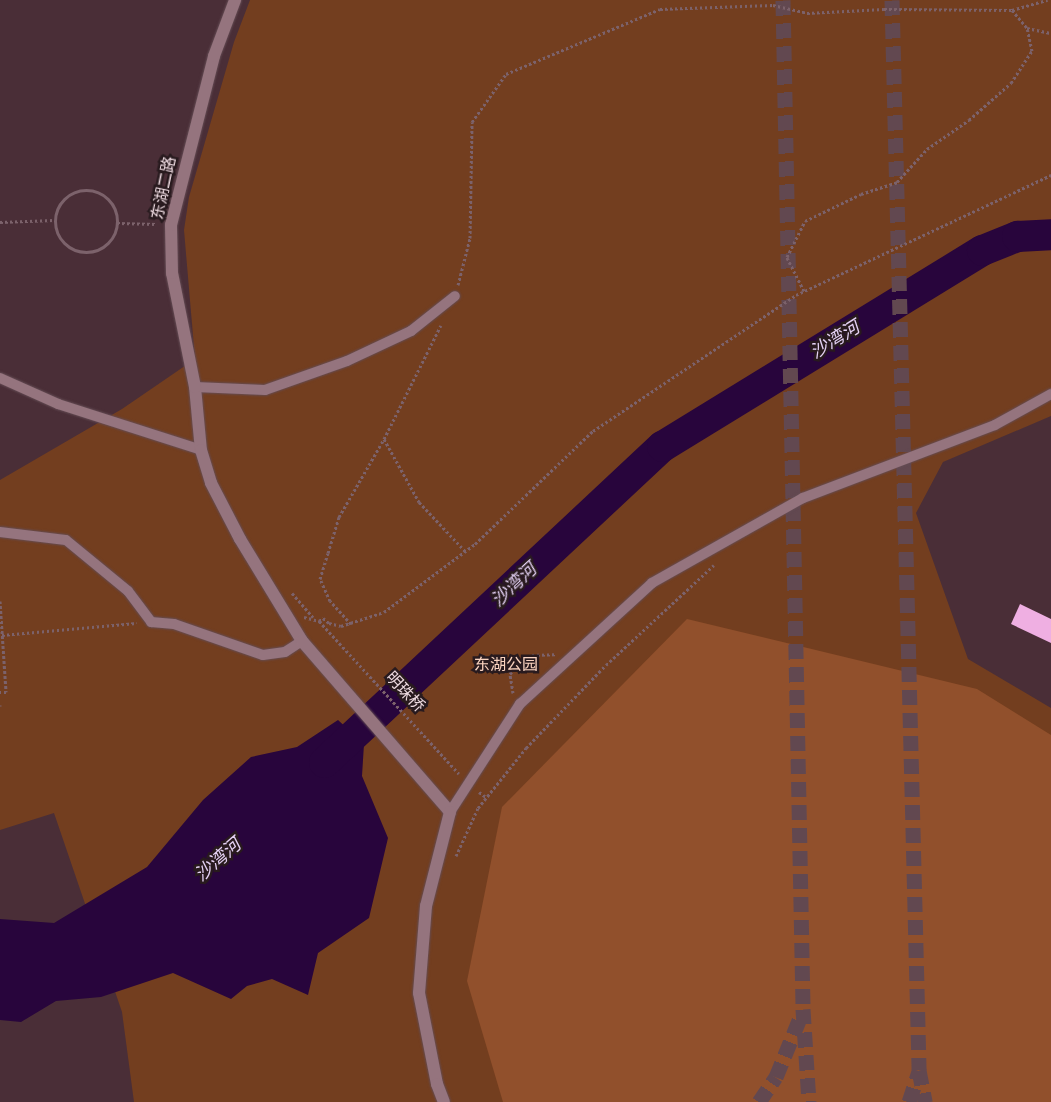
<!DOCTYPE html>
<meta charset="utf-8">
<style>
body{margin:0}
#map{position:relative;width:1051px;height:1102px;overflow:hidden;background:#4a2e37;font-family:Arial,"Noto Sans SC",sans-serif}
div>[style]{position:absolute}
.green>*{inset:0;background:#733e1f}
.forest>*{inset:0;background:#91502c}
.water>*{inset:0;background:#28053c}
.river>*{height:31px;margin:-15.5px;padding:0 15.5px;transform-origin:15.5px;border-radius:15.5px;background:#28053c}
.building>*{inset:0;background:#efafe2}
.motorway-tunnel>*{height:15px;margin-top:-7.5px;transform-origin:0;background:repeating-linear-gradient(90deg,#624850 0 15px,transparent 0 23px)}
.path>*{height:3px;margin-top:-1.5px;transform-origin:0;background:repeating-linear-gradient(90deg,#7c626b 0 2.5px,transparent 0 5px)}
.path>.ring{margin:-1.5px;padding:0;box-sizing:content-box;background:none;border:3px solid #7c626b;border-radius:50%}
.roads{filter:drop-shadow(0 0 1px #644c54) drop-shadow(0 0 1px #644c54)}
.service>*{height:10px;margin:-5px;padding:0 5px;transform-origin:5px;border-radius:5px;background:#95747e}
.minor>*{height:12px;margin:-6px;padding:0 6px;transform-origin:6px;border-radius:6px;background:#95747e}
.tertiary>*{height:12px;margin:-6px;padding:0 6px;transform-origin:6px;border-radius:6px;background:#95747e}
span{translate:-50% -50%;white-space:nowrap;text-align:center;line-height:1.15;-webkit-text-stroke:5px #281a1e;paint-order:stroke}
.street-label{font-size:16px;color:#ecd9df}
.park-label{font-size:16px;color:#fbd4c0}
.water-label{font-size:18px;color:#e5d2f5;font-style:italic}
</style>
<div id="map">
<div class="green">
<i style="clip-path:polygon(250px 0,1051px 0,1051px 416px,943px 462px,916px 513px,968px 659px,1051px 708px,1051px 1102px,134px 1102px,122px 1012px,54px 813px,0 830px,0 480px,122px 409px,195px 359px,184px 230px,189px 197px,234px 42px)"></i>
</div>
<div class="forest">
<i style="clip-path:polygon(687px 619px,977px 689px,1051px 735px,1051px 1102px,503px 1102px,467px 981px,502px 807px)"></i>
</div>
<div class="water">
<i style="clip-path:polygon(338px 720px,364px 744px,362px 776px,388px 838px,369px 918px,318px 953px,308px 995px,272px 979px,247px 986px,231px 999px,173px 973px,101px 997px,56px 1001px,21px 1022px,0 1020px,0 919px,54px 923px,147px 867px,203px 800px,251px 757px,297px 747px)"></i>
</div>
<div class="river">
<i style="left:324px;top:762px;width:463px;rotate:-43.1deg"></i>
<i style="left:662px;top:446px;width:375px;rotate:-31.5deg"></i>
<i style="left:982px;top:250px;width:38px;rotate:-22deg"></i>
<i style="left:1017px;top:236px;width:34px;rotate:-3deg"></i>
</div>
<div class="building">
<i style="clip-path:polygon(1020px 604px,1051px 619px,1051px 643px,1011px 624px)"></i>
</div>
<div class="motorway-tunnel">
<i style="left:783px;top:0;width:1009px;rotate:88.86deg"></i>
<i style="left:803px;top:1009px;width:93px;rotate:86.3deg"></i>
<i style="left:892px;top:0;width:1070px;rotate:88.55deg"></i>
<i style="left:919px;top:1070px;width:33px;rotate:79deg"></i>
<i style="left:759px;top:1102px;width:30px;rotate:-56deg"></i>
<i style="left:776px;top:1077px;width:69px;rotate:-67.9deg"></i>
<i style="left:909px;top:1102px;width:33px;rotate:-72deg"></i>
</div>
<div class="path">
<i style="left:1012px;top:10px;width:37px;rotate:-16deg"></i>
<i class="ring" style="left:55px;top:190px;width:59px;height:59px"></i>
<i style="left:0;top:222px;width:54px;rotate:-2.1deg"></i>
<i style="left:117px;top:223px;width:40px;rotate:1.4deg"></i>
<i style="left:458px;top:285px;width:49px;rotate:-75.7deg"></i>
<i style="left:470px;top:238px;width:116px;rotate:-89deg"></i>
<i style="left:472px;top:122px;width:59px;rotate:-54.7deg"></i>
<i style="left:506px;top:74px;width:167px;rotate:-22.9deg"></i>
<i style="left:660px;top:9px;width:113px;rotate:-2deg"></i>
<i style="left:773px;top:5px;width:35px;rotate:13deg"></i>
<i style="left:807px;top:13px;width:77px;rotate:-3deg"></i>
<i style="left:884px;top:9px;width:128px;rotate:0.4deg"></i>
<i style="left:1012px;top:10px;width:23px;rotate:50deg"></i>
<i style="left:804px;top:291px;width:38px;rotate:-117deg"></i>
<i style="left:787px;top:257px;width:40px;rotate:-63.4deg"></i>
<i style="left:805px;top:221px;width:62px;rotate:-25.7deg"></i>
<i style="left:861px;top:194px;width:38px;rotate:-18deg"></i>
<i style="left:897px;top:182px;width:45px;rotate:-47.7deg"></i>
<i style="left:927px;top:149px;width:51px;rotate:-34.6deg"></i>
<i style="left:969px;top:120px;width:56px;rotate:-41.4deg"></i>
<i style="left:1011px;top:83px;width:38px;rotate:-57deg"></i>
<i style="left:1032px;top:51px;width:24px;rotate:-102deg"></i>
<i style="left:1027px;top:28px;width:25px;rotate:12deg"></i>
<i style="left:384px;top:439px;width:72px;rotate:60.9deg"></i>
<i style="left:419px;top:502px;width:69px;rotate:46.8deg"></i>
<i style="left:292px;top:593px;width:32px;rotate:49deg"></i>
<i style="left:0;top:601px;width:91px;rotate:86.2deg"></i>
<i style="left:6px;top:692px;width:6px;rotate:180deg"></i>
<i style="left:304px;top:617px;width:16px;rotate:15deg"></i>
<i style="left:319px;top:621px;width:207px;rotate:47.5deg"></i>
<i style="left:319px;top:621px;width:5px;rotate:-37deg"></i>
<i style="left:323px;top:618px;width:8px;rotate:40deg"></i>
<i style="left:329px;top:623px;width:12px;rotate:14deg"></i>
<i style="left:341px;top:626px;width:45px;rotate:-18deg"></i>
<i style="left:384px;top:612px;width:114px;rotate:-36.8deg"></i>
<i style="left:475px;top:544px;width:163px;rotate:-43.8deg"></i>
<i style="left:593px;top:431px;width:244px;rotate:-33.8deg"></i>
<i style="left:796px;top:295px;width:282px;rotate:-25.2deg"></i>
<i style="left:351px;top:624px;width:31px;rotate:-132deg"></i>
<i style="left:330px;top:601px;width:24px;rotate:-114deg"></i>
<i style="left:320px;top:579px;width:27px;rotate:-73deg"></i>
<i style="left:328px;top:553px;width:38px;rotate:-73deg"></i>
<i style="left:339px;top:517px;width:90px;rotate:-60deg"></i>
<i style="left:384px;top:439px;width:127px;rotate:-63.4deg"></i>
<i style="left:2px;top:635px;width:135px;rotate:-5.1deg"></i>
<i style="left:513px;top:693px;width:19px;rotate:-99deg"></i>
<i style="left:510px;top:674px;width:16px;rotate:-52deg"></i>
<i style="left:520px;top:661px;width:13px;rotate:-27deg"></i>
<i style="left:532px;top:655px;width:23px;rotate:-2deg"></i>
<i style="left:0;top:705px;width:1px;rotate:90deg"></i>
<i style="left:479px;top:792px;width:9px;rotate:36deg"></i>
<i style="left:456px;top:856px;width:53px;rotate:-65.4deg"></i>
<i style="left:478px;top:808px;width:77px;rotate:-51.3deg"></i>
<i style="left:526px;top:748px;width:115px;rotate:-46.1deg"></i>
<i style="left:606px;top:665px;width:147px;rotate:-42.8deg"></i>
</div>
<div class="roads">
<div class="service">
<i style="left:0;top:378px;width:64px;rotate:24.1deg"></i>
<i style="left:58px;top:404px;width:150px;rotate:17.8deg"></i>
<i style="left:195px;top:387px;width:70px;rotate:2.5deg"></i>
<i style="left:265px;top:390px;width:87px;rotate:-19.5deg"></i>
<i style="left:347px;top:361px;width:71px;rotate:-25.1deg"></i>
<i style="left:411px;top:331px;width:56px;rotate:-38.5deg"></i>
<i style="left:0;top:532px;width:66px;rotate:6.9deg"></i>
<i style="left:66px;top:540px;width:80px;rotate:39.4deg"></i>
<i style="left:128px;top:591px;width:39px;rotate:53deg"></i>
<i style="left:151px;top:622px;width:23px;rotate:5deg"></i>
<i style="left:174px;top:624px;width:94px;rotate:19.2deg"></i>
<i style="left:263px;top:655px;width:22px;rotate:-8deg"></i>
<i style="left:285px;top:652px;width:20px;rotate:-33deg"></i>
<i style="left:450px;top:812px;width:129px;rotate:-57.1deg"></i>
<i style="left:520px;top:704px;width:179px;rotate:-42.5deg"></i>
<i style="left:652px;top:583px;width:173px;rotate:-29.4deg"></i>
<i style="left:803px;top:498px;width:205px;rotate:-20.8deg"></i>
<i style="left:995px;top:425px;width:64px;rotate:-29deg"></i>
</div>
<div class="minor">
<i style="left:195px;top:387px;width:63px;rotate:84.6deg"></i>
<i style="left:201px;top:450px;width:34px;rotate:73deg"></i>
<i style="left:211px;top:483px;width:63px;rotate:62.6deg"></i>
<i style="left:240px;top:539px;width:119px;rotate:58.7deg"></i>
<i style="left:302px;top:641px;width:226px;rotate:49.1deg"></i>
<i style="left:450px;top:812px;width:97px;rotate:104.3deg"></i>
<i style="left:426px;top:906px;width:87px;rotate:94.6deg"></i>
<i style="left:419px;top:993px;width:93px;rotate:78.8deg"></i>
<i style="left:437px;top:1084px;width:19px;rotate:69deg"></i>
</div>
<div class="tertiary">
<i style="left:195px;top:387px;width:116px;rotate:-101.4deg"></i>
<i style="left:172px;top:273px;width:48px;rotate:-91.2deg"></i>
<i style="left:171px;top:225px;width:174px;rotate:-75.7deg"></i>
<i style="left:214px;top:56px;width:60px;rotate:-69.4deg"></i>
</div>
</div>
<div class="street-label">
<span style="left:164px;top:188px;rotate:-78deg">东湖二路</span>
<span style="left:405px;top:692px;rotate:47deg">明珠桥</span>
</div>
<div class="park-label">
<span style="left:506px;top:665px">东湖公园</span>
</div>
<div class="water-label">
<span style="left:835px;top:340px;rotate:-32deg">沙湾河</span>
<span style="left:514px;top:585px;rotate:-43deg">沙湾河</span>
<span style="left:218px;top:860px;rotate:-41deg">沙湾河</span>
</div>
</div>
